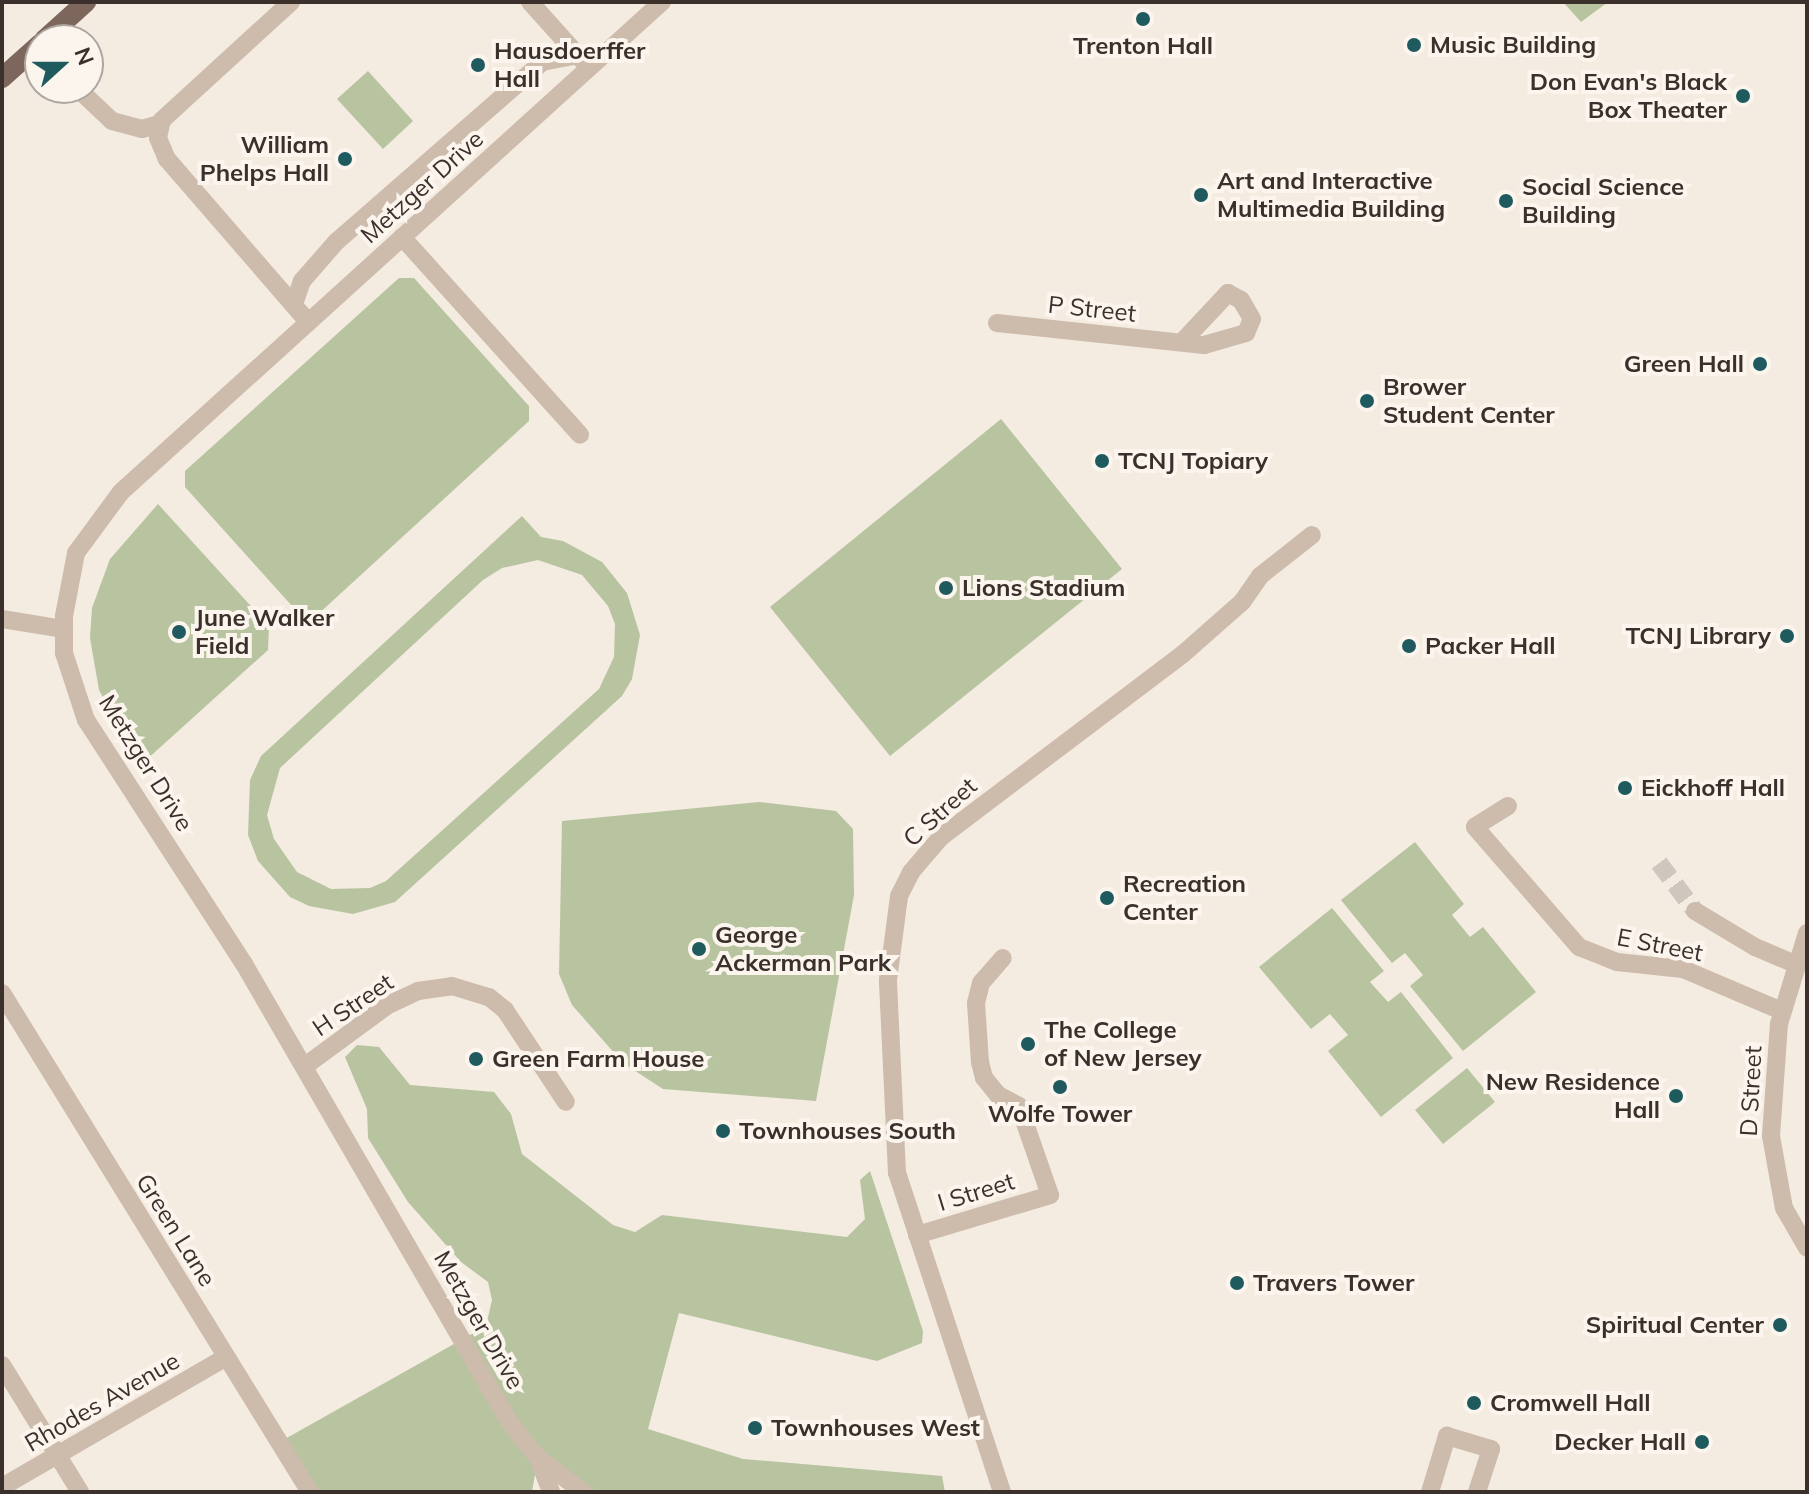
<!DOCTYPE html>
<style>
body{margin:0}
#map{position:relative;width:1809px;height:1494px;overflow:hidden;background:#f4ebe1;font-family:Mulish,sans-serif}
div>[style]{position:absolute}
.green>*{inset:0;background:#b8c4a0}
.minor-tunnel>*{height:18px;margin-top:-9px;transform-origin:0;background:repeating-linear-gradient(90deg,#cfc6bd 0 18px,transparent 0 27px)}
.minor>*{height:18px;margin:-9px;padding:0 9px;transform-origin:9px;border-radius:9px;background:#cdbbac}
.major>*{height:20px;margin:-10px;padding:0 10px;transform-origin:10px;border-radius:10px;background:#7d675c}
.dots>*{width:22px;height:22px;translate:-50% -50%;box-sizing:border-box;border:4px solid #fbf5ee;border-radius:50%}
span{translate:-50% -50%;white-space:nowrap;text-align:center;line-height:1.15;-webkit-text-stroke:8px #fbf5ee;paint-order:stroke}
.poi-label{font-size:24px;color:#3b302b;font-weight:700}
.left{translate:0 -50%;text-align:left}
.right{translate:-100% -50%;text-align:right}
.street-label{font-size:24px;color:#3b302b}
.frame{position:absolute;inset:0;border:4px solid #3b302b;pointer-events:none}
.north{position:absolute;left:24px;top:24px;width:80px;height:80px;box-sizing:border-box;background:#fbf5ee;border:2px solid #aea6a0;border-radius:50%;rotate:69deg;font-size:22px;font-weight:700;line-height:32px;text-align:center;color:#3b302b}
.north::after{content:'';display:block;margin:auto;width:28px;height:36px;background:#1f5a5e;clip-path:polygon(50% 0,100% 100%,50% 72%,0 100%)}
</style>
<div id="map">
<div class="green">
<i style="clip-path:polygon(1563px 2px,1608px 2px,1581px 22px)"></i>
<i style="clip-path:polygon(368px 71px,413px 121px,383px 149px,337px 99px)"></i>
<i style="clip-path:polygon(399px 278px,414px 278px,529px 406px,529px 421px,315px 617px,301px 616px,185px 487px,185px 471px)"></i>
<i style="clip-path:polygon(1001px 419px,1122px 569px,890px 756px,770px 607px)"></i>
<i style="clip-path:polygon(158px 504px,269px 626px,268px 650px,145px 761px,124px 737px,99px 690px,90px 638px,92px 608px,110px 559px)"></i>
<i style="clip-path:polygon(evenodd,522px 516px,541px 537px,563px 541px,602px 562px,627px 593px,640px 635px,632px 679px,622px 696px,395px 902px,353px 914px,309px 906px,290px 897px,258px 861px,248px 835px,250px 780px,261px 756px,522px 516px,538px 560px,582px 575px,608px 606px,615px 624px,614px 657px,599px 689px,386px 881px,370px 888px,331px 889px,297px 872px,274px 839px,267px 815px,280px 768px,483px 580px,502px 568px,538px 560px)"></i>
<i style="clip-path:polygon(759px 802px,836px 811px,853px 829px,854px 895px,816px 1101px,663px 1089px,623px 1063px,572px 1005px,559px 974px,562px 821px)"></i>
<i style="clip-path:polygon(1415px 842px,1464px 904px,1452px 915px,1470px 937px,1483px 927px,1536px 992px,1463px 1051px,1410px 986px,1423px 975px,1405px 953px,1392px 963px,1341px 900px)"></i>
<i style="clip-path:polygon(1332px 908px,1384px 971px,1370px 982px,1388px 1002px,1401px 992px,1453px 1058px,1381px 1117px,1328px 1051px,1348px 1035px,1330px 1014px,1311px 1029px,1259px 967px)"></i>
<i style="clip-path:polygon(357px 1045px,379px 1047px,410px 1085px,494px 1092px,511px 1114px,522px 1154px,613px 1225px,635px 1232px,662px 1215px,847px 1237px,865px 1219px,860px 1180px,870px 1171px,923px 1331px,922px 1343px,877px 1361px,679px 1313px,648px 1429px,743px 1459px,942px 1476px,945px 1492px,596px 1492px,538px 1457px,532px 1492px,307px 1492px,276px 1444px,486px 1326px,492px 1300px,488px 1282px,461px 1262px,408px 1202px,368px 1138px,367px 1109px,345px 1057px)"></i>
<i style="clip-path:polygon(1467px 1068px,1495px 1102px,1443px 1144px,1415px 1110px)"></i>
</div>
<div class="minor-tunnel">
<i style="left:1659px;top:863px;width:60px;rotate:53.1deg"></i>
</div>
<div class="minor">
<i style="left:291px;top:2px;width:175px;rotate:137.5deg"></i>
<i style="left:162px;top:120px;width:18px;rotate:103deg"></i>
<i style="left:158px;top:138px;width:23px;rotate:67deg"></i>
<i style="left:167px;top:159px;width:216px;rotate:49.1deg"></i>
<i style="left:530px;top:2px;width:78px;rotate:48.1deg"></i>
<i style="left:77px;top:88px;width:48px;rotate:43.3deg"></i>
<i style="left:112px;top:121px;width:31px;rotate:15deg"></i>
<i style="left:142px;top:129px;width:19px;rotate:-16deg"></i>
<i style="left:402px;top:237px;width:266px;rotate:48deg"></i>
<i style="left:294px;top:304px;width:24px;rotate:-71deg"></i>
<i style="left:302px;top:281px;width:52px;rotate:-48.9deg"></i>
<i style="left:336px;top:242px;width:274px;rotate:-41.1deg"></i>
<i style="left:542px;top:62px;width:36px;rotate:-11deg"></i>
<i style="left:997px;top:323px;width:208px;rotate:6.1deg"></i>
<i style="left:1204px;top:345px;width:44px;rotate:-15.9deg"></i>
<i style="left:1246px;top:333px;width:15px;rotate:-67deg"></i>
<i style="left:1252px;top:319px;width:22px;rotate:-120deg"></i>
<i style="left:1241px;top:300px;width:15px;rotate:-152deg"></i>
<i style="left:1228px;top:293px;width:67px;rotate:133.2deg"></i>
<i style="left:2px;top:619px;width:63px;rotate:9.2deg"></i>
<i style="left:1508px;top:806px;width:39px;rotate:148deg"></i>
<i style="left:1475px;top:827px;width:159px;rotate:49.1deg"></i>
<i style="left:1579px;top:947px;width:41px;rotate:21.5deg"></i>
<i style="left:1617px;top:962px;width:66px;rotate:6.1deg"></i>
<i style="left:1683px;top:969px;width:108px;rotate:23deg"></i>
<i style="left:1695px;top:911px;width:70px;rotate:31deg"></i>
<i style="left:1755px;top:947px;width:43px;rotate:23deg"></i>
<i style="left:1807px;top:933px;width:95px;rotate:107.1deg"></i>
<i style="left:1779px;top:1024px;width:112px;rotate:94.1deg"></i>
<i style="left:1771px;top:1136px;width:73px;rotate:79.8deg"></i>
<i style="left:1784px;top:1208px;width:46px;rotate:60.1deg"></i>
<i style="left:2px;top:993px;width:586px;rotate:58.32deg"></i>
<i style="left:305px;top:1066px;width:103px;rotate:-36.3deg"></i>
<i style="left:388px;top:1005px;width:33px;rotate:-25deg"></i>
<i style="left:418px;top:991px;width:34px;rotate:-8deg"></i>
<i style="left:452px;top:986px;width:39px;rotate:17deg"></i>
<i style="left:489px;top:997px;width:21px;rotate:39deg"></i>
<i style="left:505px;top:1010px;width:110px;rotate:56.5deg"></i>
<i style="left:917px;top:1235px;width:139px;rotate:-16.7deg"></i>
<i style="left:1050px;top:1195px;width:94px;rotate:-109.2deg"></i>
<i style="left:1019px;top:1106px;width:24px;rotate:-152deg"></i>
<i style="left:998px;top:1095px;width:22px;rotate:-129deg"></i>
<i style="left:984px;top:1078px;width:16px;rotate:-104deg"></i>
<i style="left:980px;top:1062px;width:59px;rotate:-93.9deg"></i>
<i style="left:976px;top:1003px;width:21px;rotate:-76deg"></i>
<i style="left:981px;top:983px;width:33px;rotate:-49deg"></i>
<i style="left:2px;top:1365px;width:149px;rotate:58.4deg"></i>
<i style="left:540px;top:1463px;width:31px;rotate:69deg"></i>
<i style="left:2px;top:1487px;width:259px;rotate:-30.1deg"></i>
<i style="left:583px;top:1492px;width:58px;rotate:-142.7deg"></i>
<i style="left:537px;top:1457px;width:43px;rotate:-128.5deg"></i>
<i style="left:510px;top:1423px;width:531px;rotate:-120.09deg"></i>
<i style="left:244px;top:964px;width:291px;rotate:-122.9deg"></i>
<i style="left:86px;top:720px;width:71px;rotate:-108.2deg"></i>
<i style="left:64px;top:653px;width:37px;rotate:-90deg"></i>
<i style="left:64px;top:616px;width:64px;rotate:-79.2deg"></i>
<i style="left:76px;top:553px;width:76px;rotate:-53.6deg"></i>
<i style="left:121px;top:492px;width:730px;rotate:-42.17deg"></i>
<i style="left:1002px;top:1492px;width:336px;rotate:-108.2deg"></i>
<i style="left:897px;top:1173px;width:193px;rotate:-92.7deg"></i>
<i style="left:888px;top:980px;width:85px;rotate:-82.5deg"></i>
<i style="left:899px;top:896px;width:27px;rotate:-63deg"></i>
<i style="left:911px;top:872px;width:46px;rotate:-49.4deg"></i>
<i style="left:941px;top:837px;width:303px;rotate:-37.1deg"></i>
<i style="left:1183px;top:654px;width:79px;rotate:-41.4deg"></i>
<i style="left:1242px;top:602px;width:32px;rotate:-55deg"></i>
<i style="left:1260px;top:576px;width:66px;rotate:-38.3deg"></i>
<i style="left:1430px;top:1492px;width:59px;rotate:-73.1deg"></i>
<i style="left:1447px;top:1436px;width:46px;rotate:16.5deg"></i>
<i style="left:1491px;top:1449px;width:45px;rotate:108deg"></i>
</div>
<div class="major">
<i style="left:44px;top:40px;width:57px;rotate:-42.1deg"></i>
<i style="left:2px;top:78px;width:51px;rotate:-41.8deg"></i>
</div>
<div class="dots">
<i style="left:1143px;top:19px;background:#1f5a5e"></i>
<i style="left:1414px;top:45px;background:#1f5a5e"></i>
<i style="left:478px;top:65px;background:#1f5a5e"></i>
<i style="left:1743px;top:96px;background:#1f5a5e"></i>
<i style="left:345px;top:159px;background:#1f5a5e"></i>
<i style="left:1201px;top:195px;background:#1f5a5e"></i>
<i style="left:1506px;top:201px;background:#1f5a5e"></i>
<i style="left:1760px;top:364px;background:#1f5a5e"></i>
<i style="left:1367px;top:401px;background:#1f5a5e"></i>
<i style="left:1102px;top:461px;background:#1f5a5e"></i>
<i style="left:946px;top:588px;background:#1f5a5e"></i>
<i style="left:179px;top:632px;background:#1f5a5e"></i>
<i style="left:1787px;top:636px;background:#1f5a5e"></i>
<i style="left:1409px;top:646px;background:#1f5a5e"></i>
<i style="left:1625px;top:788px;background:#1f5a5e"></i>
<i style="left:1107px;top:898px;background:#1f5a5e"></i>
<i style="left:699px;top:949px;background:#1f5a5e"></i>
<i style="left:1028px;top:1044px;background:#1f5a5e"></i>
<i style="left:476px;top:1059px;background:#1f5a5e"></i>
<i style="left:1060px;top:1087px;background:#1f5a5e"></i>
<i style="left:1676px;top:1096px;background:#1f5a5e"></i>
<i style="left:723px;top:1131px;background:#1f5a5e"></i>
<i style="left:1237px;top:1283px;background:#1f5a5e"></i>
<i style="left:1780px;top:1325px;background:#1f5a5e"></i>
<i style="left:1474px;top:1403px;background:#1f5a5e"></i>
<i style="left:755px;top:1428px;background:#1f5a5e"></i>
<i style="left:1702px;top:1442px;background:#1f5a5e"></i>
</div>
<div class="poi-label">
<span class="left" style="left:1430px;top:45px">Music Building</span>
<span style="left:1143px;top:46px">Trenton Hall</span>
<span class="left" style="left:494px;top:65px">Hausdoerffer<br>Hall</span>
<span class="right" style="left:1727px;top:96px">Don Evan's Black<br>Box Theater</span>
<span class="right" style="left:329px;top:159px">William<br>Phelps Hall</span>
<span class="left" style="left:1217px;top:195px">Art and Interactive<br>Multimedia Building</span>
<span class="left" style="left:1522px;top:201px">Social Science<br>Building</span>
<span class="right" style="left:1744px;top:364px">Green Hall</span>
<span class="left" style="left:1383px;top:401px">Brower<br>Student Center</span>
<span class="left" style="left:1118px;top:461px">TCNJ Topiary</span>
<span class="left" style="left:962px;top:588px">Lions Stadium</span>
<span class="left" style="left:195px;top:632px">June Walker<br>Field</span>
<span class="right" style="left:1771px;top:636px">TCNJ Library</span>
<span class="left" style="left:1425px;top:646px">Packer Hall</span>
<span class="left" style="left:1641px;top:788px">Eickhoff Hall</span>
<span class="left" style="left:1123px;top:898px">Recreation<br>Center</span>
<span class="left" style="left:715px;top:949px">George<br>Ackerman Park</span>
<span class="left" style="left:1044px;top:1044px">The College<br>of New Jersey</span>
<span class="left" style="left:492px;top:1059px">Green Farm House</span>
<span class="right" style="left:1660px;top:1096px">New Residence<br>Hall</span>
<span style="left:1060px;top:1114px">Wolfe Tower</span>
<span class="left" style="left:739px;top:1131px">Townhouses South</span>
<span class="left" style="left:1253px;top:1283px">Travers Tower</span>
<span class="right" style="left:1764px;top:1325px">Spiritual Center</span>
<span class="left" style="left:1490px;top:1403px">Cromwell Hall</span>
<span class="left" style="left:771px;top:1428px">Townhouses West</span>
<span class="right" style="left:1686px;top:1442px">Decker Hall</span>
</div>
<div class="street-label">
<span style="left:422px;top:187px;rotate:-42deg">Metzger Drive</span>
<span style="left:1092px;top:309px;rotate:6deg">P Street</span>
<span style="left:146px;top:763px;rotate:58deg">Metzger Drive</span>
<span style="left:940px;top:812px;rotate:-42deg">C Street</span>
<span style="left:1660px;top:945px;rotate:11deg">E Street</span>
<span style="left:353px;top:1005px;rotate:-34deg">H Street</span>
<span style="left:1751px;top:1091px;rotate:-87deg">D Street</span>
<span style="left:976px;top:1192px;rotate:-17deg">I Street</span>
<span style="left:176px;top:1230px;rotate:58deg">Green Lane</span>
<span style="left:479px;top:1320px;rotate:60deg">Metzger Drive</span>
<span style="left:102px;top:1402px;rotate:-30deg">Rhodes Avenue</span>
</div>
<div class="frame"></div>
<div class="north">N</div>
</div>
